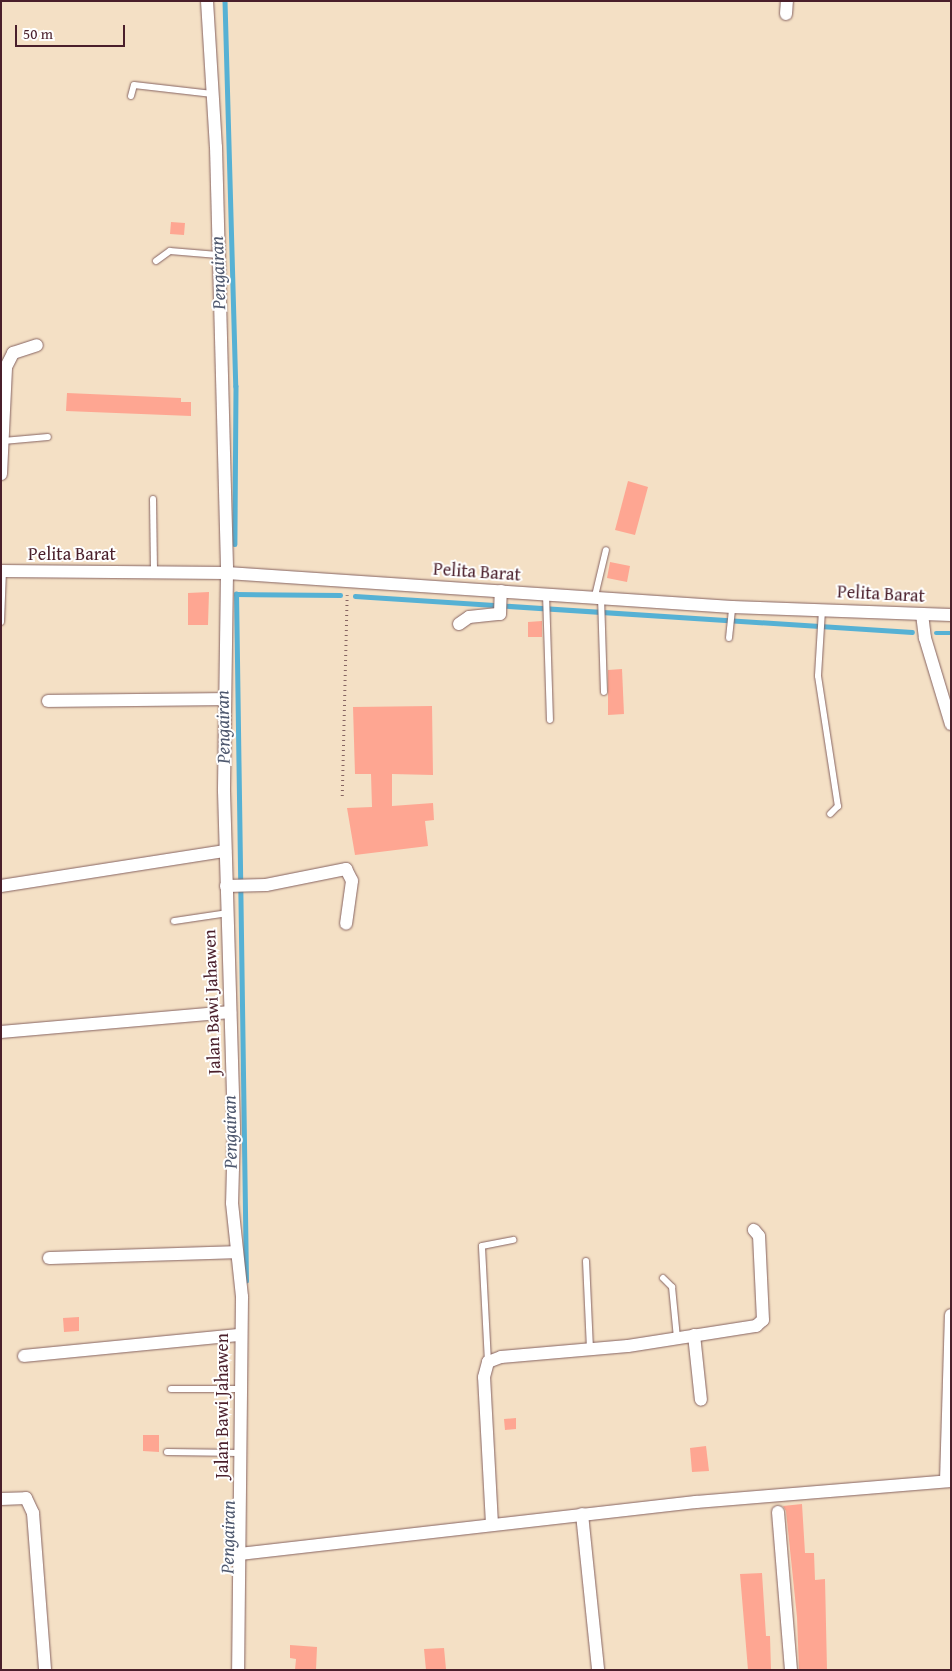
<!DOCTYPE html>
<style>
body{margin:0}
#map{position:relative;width:952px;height:1671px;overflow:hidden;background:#f4e0c5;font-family:"Gentium Book Plus",serif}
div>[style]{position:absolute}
.stream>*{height:4.5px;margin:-2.25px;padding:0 2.25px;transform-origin:2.25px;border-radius:2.25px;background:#56b1d4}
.building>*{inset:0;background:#fea692}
.path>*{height:2.5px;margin-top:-1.25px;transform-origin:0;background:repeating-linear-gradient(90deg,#866361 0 1px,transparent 0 5px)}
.roads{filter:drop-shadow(0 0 1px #866361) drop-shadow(0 0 1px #866361)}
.lane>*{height:6px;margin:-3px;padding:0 3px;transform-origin:3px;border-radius:3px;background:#fff}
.street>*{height:12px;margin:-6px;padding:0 6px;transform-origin:6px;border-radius:6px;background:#fff}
span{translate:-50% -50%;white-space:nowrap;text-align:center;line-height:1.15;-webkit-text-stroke:4px #fff;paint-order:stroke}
.street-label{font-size:18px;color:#4a1f2b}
.water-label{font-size:19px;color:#4f596f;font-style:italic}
.frame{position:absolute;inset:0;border:2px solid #4a1f2b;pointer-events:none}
.scale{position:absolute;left:15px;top:25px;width:110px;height:22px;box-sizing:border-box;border:2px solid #4a1f2b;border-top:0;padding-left:6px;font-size:15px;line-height:18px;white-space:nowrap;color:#4a1f2b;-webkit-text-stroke:4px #fff;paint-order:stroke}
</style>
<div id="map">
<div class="stream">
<i style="left:225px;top:1px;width:385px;rotate:88.4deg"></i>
<i style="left:236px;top:386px;width:158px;rotate:90.4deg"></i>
<i style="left:355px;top:596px;width:558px;rotate:3.7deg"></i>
<i style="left:936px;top:633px;width:15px"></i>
<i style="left:246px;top:1281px;width:687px;rotate:-90.83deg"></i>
<i style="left:236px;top:594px;width:104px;rotate:0.6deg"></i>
</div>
<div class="building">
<i style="clip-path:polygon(171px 222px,185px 223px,184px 235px,170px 234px)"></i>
<i style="clip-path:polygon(67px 393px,181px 398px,181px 402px,191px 402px,191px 416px,66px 411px)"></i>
<i style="clip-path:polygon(628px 481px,648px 487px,635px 535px,615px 530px)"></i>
<i style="clip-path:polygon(610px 562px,630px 566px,627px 582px,607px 578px)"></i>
<i style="clip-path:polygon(209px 592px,208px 625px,188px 625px,188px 593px)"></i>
<i style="clip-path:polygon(542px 621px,542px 637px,528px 637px,528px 622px)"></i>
<i style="clip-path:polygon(622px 669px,624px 714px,608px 715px,608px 670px)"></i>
<i style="clip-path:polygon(432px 706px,433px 775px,392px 774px,392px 806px,433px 803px,434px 820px,425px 821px,428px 846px,355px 855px,347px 808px,372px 807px,371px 774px,355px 774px,353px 707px)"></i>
<i style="clip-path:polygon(79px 1317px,79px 1331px,64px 1332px,63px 1318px)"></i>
<i style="clip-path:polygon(516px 1418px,516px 1429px,505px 1430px,504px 1419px)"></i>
<i style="clip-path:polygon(143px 1435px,159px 1435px,159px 1452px,143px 1451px)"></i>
<i style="clip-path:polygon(706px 1446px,709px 1471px,692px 1472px,690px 1448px)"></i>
<i style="clip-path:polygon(802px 1504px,805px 1553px,814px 1553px,815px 1580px,825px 1579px,827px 1670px,799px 1670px,797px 1617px,786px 1511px,783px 1506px)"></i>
<i style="clip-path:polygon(762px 1573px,766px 1636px,770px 1636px,771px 1670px,748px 1670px,740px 1574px)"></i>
<i style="clip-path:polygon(290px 1645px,317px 1647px,316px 1670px,295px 1670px,296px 1659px,290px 1658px)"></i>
<i style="clip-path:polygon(444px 1648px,446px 1669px,426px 1670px,424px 1649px)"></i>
</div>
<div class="path">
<i style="left:342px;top:796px;width:201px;rotate:-88.6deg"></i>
</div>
<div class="roads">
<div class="lane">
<i style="left:131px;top:96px;width:11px;rotate:-75deg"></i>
<i style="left:134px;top:85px;width:79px;rotate:6.6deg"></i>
<i style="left:156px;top:261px;width:17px;rotate:-36deg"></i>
<i style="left:170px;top:251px;width:48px;rotate:4.8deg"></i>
<i style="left:3px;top:441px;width:45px;rotate:-5.1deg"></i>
<i style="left:153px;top:499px;width:73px;rotate:89.2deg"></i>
<i style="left:546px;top:594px;width:126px;rotate:88.2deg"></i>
<i style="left:595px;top:596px;width:47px;rotate:-76.6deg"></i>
<i style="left:601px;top:597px;width:95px;rotate:88.2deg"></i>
<i style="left:822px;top:610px;width:66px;rotate:93.5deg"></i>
<i style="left:818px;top:676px;width:132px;rotate:81.3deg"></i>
<i style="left:838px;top:806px;width:11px;rotate:135deg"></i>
<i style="left:1px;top:622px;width:51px;rotate:-87.8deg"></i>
<i style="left:729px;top:638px;width:31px;rotate:-84deg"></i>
<i style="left:174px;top:921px;width:55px;rotate:-8.4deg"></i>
<i style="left:586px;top:1261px;width:89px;rotate:87.4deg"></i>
<i style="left:663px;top:1278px;width:13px;rotate:45deg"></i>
<i style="left:672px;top:1287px;width:51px;rotate:84.4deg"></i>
<i style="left:488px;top:1362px;width:116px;rotate:-93deg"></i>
<i style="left:482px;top:1246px;width:32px;rotate:-11deg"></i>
<i style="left:171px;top:1389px;width:69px"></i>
<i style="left:167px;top:1452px;width:73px;rotate:0.8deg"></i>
</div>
<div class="street">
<i style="left:207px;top:1px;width:146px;rotate:86.5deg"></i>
<i style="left:216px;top:147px;width:426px;rotate:88.5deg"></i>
<i style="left:227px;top:573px;width:218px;rotate:90.8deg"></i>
<i style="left:224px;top:791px;width:338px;rotate:88.3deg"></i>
<i style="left:234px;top:1129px;width:74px;rotate:91.5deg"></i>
<i style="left:232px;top:1203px;width:95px;rotate:83.9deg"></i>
<i style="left:242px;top:1297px;width:373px;rotate:90.6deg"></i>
<i style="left:786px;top:14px;width:13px;rotate:-86deg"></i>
<i style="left:1px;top:474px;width:107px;rotate:-87.3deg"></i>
<i style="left:6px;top:367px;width:16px;rotate:-63deg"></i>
<i style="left:13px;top:353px;width:25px;rotate:-18deg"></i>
<i style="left:1px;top:571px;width:226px;rotate:0.5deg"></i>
<i style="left:227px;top:573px;width:506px;rotate:3.85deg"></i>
<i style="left:732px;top:607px;width:219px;rotate:2.1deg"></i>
<i style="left:922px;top:614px;width:24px;rotate:83deg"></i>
<i style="left:925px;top:638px;width:90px;rotate:73.2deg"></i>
<i style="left:459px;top:624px;width:12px;rotate:-35deg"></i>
<i style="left:469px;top:617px;width:31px;rotate:-6deg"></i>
<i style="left:500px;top:614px;width:23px;rotate:-88deg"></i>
<i style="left:48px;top:701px;width:177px;rotate:-0.6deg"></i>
<i style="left:1px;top:886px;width:227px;rotate:-8.9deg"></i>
<i style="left:226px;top:886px;width:40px;rotate:-1.4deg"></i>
<i style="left:266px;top:885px;width:82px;rotate:-11.3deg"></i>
<i style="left:346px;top:869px;width:13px;rotate:63deg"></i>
<i style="left:352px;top:881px;width:43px;rotate:97.9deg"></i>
<i style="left:1px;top:1032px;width:230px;rotate:-5deg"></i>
<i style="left:49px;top:1258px;width:186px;rotate:-1.8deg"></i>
<i style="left:694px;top:1335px;width:65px;rotate:83.9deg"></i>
<i style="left:24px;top:1356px;width:217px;rotate:-5.6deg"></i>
<i style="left:946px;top:1481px;width:166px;rotate:-88.3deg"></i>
<i style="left:1px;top:1499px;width:25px;rotate:-2deg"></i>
<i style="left:26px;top:1498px;width:17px;rotate:65deg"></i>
<i style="left:33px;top:1513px;width:157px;rotate:85.6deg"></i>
<i style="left:778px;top:1512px;width:159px;rotate:85.3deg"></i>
<i style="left:582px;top:1514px;width:157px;rotate:84.1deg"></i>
<i style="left:492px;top:1524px;width:147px;rotate:-93.1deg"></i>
<i style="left:484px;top:1377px;width:16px;rotate:-75deg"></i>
<i style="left:488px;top:1362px;width:14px;rotate:-21deg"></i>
<i style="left:501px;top:1357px;width:127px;rotate:-5deg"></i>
<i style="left:628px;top:1346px;width:130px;rotate:-8.9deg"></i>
<i style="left:756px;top:1326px;width:9px;rotate:-41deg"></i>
<i style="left:763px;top:1320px;width:84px;rotate:-92.7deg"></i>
<i style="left:759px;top:1236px;width:8px;rotate:-130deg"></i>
<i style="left:239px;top:1554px;width:460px;rotate:-6.5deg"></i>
<i style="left:696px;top:1502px;width:256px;rotate:-4.7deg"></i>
</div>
</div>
<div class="street-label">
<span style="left:72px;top:554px">Pelita Barat</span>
<span style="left:477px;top:572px;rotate:4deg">Pelita Barat</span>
<span style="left:881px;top:594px;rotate:3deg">Pelita Barat</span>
<span style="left:212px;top:1002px;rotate:-92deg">Jalan Bawi Jahawen</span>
<span style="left:222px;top:1406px;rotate:-90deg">Jalan Bawi Jahawen</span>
</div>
<div class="water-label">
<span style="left:218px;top:273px;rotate:-92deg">Pengairan</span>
<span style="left:223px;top:727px;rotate:-91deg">Pengairan</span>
<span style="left:230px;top:1132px;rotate:-91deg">Pengairan</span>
<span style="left:228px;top:1537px;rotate:-89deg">Pengairan</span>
</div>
<div class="frame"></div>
<div class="scale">50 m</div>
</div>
